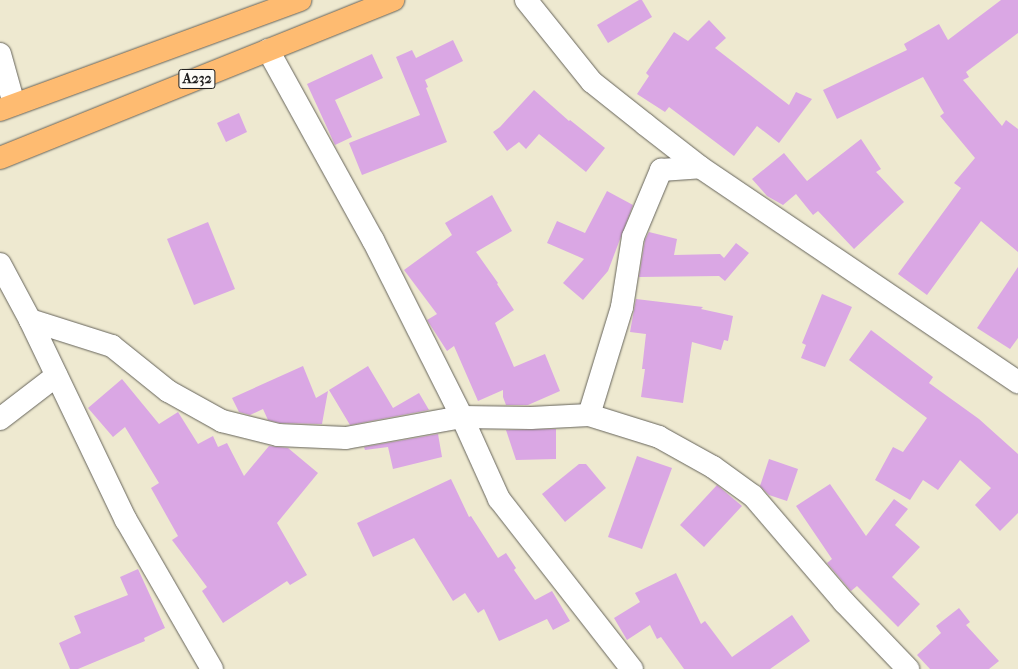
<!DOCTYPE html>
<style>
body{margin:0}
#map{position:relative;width:1018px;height:669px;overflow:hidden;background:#eee9d0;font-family:"IM FELL French Canon",serif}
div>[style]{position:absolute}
.building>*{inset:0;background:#daa7e4}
.roads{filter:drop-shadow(0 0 1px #66645b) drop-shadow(0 0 1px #66645b)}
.minor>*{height:22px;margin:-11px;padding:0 11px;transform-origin:11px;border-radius:11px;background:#fff}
.highway>*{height:22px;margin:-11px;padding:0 11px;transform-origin:11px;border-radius:11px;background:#febb71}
span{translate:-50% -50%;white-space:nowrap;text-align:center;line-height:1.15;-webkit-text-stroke:4px #fdfcf7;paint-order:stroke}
.shield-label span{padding:1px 3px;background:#fdfcf7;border:1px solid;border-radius:3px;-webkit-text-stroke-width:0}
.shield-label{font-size:14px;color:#1c1c1c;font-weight:700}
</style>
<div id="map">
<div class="building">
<i style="clip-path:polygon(639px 0,642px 0,652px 17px,608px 43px,597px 25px)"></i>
<i style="clip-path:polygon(1001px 0,1018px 0,1018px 33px,966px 72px,969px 77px,963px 80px,1002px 126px,1006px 120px,1018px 129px,1018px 252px,981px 221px,927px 295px,898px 274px,961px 188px,954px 183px,975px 158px,940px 116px,944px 113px,923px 77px,837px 119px,823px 90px,907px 50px,904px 44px,939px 24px,948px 40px)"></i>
<i style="clip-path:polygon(709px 20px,726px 38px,715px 48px,789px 105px,796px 92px,812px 99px,779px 143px,757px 126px,734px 156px,669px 107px,665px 112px,637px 94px,649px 76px,646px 73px,674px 32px,688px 41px)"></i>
<i style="clip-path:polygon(453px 40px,463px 61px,425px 80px,428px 87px,426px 88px,447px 142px,362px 175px,349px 143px,420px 115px,396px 57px,412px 50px,416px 58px)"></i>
<i style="clip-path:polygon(372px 54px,383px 78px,335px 100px,352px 137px,335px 145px,307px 84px)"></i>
<i style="clip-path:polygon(534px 90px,569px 121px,570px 120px,605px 148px,586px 172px,539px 134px,526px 149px,519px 142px,507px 151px,493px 132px,500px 127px)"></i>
<i style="clip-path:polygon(239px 113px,247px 132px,226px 142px,217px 123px)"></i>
<i style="clip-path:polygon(861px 139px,881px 169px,876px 172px,904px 202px,854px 249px,818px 211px,813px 215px,796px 194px,783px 205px,767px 196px,752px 179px,784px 153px,807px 181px)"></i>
<i style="clip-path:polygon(607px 191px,633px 205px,608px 271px,583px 300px,563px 283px,584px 259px,547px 243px,557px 221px,585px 233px)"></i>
<i style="clip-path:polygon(492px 195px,512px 231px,476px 252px,498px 283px,497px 284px,514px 310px,495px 323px,514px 367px,545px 354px,560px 391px,528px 405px,506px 405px,503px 397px,503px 390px,478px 401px,454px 346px,447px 351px,427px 320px,437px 314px,404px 270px,452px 235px,445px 223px)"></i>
<i style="clip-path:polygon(208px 222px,235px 289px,194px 305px,167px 239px)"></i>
<i style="clip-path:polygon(649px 232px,677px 239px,674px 255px,720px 254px,724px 258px,736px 243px,749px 253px,725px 281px,719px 276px,639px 277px,645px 240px)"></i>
<i style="clip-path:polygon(1018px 267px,1018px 338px,1010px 349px,977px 328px)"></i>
<i style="clip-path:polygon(822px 294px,852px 307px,825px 367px,801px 358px,806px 345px,802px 343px)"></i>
<i style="clip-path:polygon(636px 299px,703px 307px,701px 309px,733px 316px,728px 341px,724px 340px,721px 350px,692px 342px,683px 403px,641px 397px,645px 369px,642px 369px,646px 334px,630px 332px)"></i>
<i style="clip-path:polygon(871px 330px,933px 377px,929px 383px,979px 419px,1018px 454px,1018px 513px,1000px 531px,975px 505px,991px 488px,960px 460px,938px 490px,923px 480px,910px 500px,875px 480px,893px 447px,903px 452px,927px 418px,849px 360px)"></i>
<i style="clip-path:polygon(303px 366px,316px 398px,328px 391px,322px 424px,280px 423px,268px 420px,263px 409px,250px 415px,239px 412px,232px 398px)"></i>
<i style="clip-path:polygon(368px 366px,393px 408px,419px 393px,429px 410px,350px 425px,329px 390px)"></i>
<i style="clip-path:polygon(122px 379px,159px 424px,178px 412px,198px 444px,213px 436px,218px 447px,227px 443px,244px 476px,269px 446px,288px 448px,318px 473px,277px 523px,307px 575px,290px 585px,287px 581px,223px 623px,202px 591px,207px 587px,172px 540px,178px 536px,151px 488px,159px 483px,125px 427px,113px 437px,88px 408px)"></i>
<i style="clip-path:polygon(556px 429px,556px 459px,516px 460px,506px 430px)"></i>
<i style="clip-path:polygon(438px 434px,442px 457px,393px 469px,388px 447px,365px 450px,364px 447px)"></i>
<i style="clip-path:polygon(637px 456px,672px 468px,642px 549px,608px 537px)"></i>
<i style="clip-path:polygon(769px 459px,798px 469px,787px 501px,769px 495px,760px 486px)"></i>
<i style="clip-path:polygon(579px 464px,586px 464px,606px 488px,565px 522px,542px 494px)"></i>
<i style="clip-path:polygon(451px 479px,469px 517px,471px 516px,498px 558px,506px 553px,516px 568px,514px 570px,535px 600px,552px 591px,570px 621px,553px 630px,547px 619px,499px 641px,484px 609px,478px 613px,465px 593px,453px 601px,414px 538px,373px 557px,357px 523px)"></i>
<i style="clip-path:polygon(830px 484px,866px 536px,894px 499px,908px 509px,895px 525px,920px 547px,892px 577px,920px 604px,898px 627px,857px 586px,851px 591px,827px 563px,832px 559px,796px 506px)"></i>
<i style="clip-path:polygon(717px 485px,742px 506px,704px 547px,680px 525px)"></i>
<i style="clip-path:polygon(138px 569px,165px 628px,144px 638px,145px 641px,78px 669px,70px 669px,59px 643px,81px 633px,74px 616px,128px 595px,120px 577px)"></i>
<i style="clip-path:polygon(676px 573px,701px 624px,705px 621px,732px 657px,792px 615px,810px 641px,770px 669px,684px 669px,661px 637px,657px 639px,650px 625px,627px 640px,614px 618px,640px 602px,635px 593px)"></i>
<i style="clip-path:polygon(959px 608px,970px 622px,966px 625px,999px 661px,989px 669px,930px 669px,917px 655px,941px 633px,936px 626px)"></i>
</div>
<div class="roads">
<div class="minor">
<i style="left:526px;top:0;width:105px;rotate:51.2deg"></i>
<i style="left:592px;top:82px;width:69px;rotate:38.5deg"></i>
<i style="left:646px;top:125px;width:68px;rotate:37.9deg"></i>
<i style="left:700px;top:167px;width:384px;rotate:34.1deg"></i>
<i style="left:268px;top:50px;width:217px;rotate:61.1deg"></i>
<i style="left:373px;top:240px;width:198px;rotate:63.3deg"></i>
<i style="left:462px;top:417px;width:90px;rotate:65.7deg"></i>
<i style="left:499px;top:499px;width:216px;rotate:52deg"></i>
<i style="left:0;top:54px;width:52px;rotate:74.4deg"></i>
<i style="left:0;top:264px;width:64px;rotate:61.8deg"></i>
<i style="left:30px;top:320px;width:222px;rotate:64.4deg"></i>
<i style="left:126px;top:520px;width:172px;rotate:60deg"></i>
<i style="left:30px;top:320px;width:86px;rotate:17.6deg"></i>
<i style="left:112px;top:346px;width:72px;rotate:38.8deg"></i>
<i style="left:168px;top:391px;width:62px;rotate:29.1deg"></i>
<i style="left:222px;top:421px;width:58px;rotate:14deg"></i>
<i style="left:278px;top:435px;width:68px;rotate:2.5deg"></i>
<i style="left:346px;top:438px;width:118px;rotate:-10.3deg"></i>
<i style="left:462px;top:417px;width:69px;rotate:0.8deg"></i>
<i style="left:531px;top:418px;width:58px;rotate:-3deg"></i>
<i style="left:589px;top:415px;width:73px;rotate:17.4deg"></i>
<i style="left:659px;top:437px;width:62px;rotate:29.1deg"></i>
<i style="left:713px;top:467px;width:49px;rotate:35.9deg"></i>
<i style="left:753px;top:496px;width:140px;rotate:49.4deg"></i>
<i style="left:844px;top:602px;width:93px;rotate:46.3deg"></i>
<i style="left:589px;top:415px;width:113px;rotate:-73deg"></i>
<i style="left:622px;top:307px;width:71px;rotate:-81.1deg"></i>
<i style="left:633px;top:237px;width:73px;rotate:-67.3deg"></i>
<i style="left:661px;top:170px;width:39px;rotate:-4deg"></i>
<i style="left:0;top:419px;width:71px;rotate:-37.5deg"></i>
</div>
<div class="highway">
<i style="left:0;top:110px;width:320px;rotate:-20.1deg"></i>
<i style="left:0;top:158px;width:424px;rotate:-21.9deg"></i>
</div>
</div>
<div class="shield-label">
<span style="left:197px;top:79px">A232</span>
</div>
</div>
